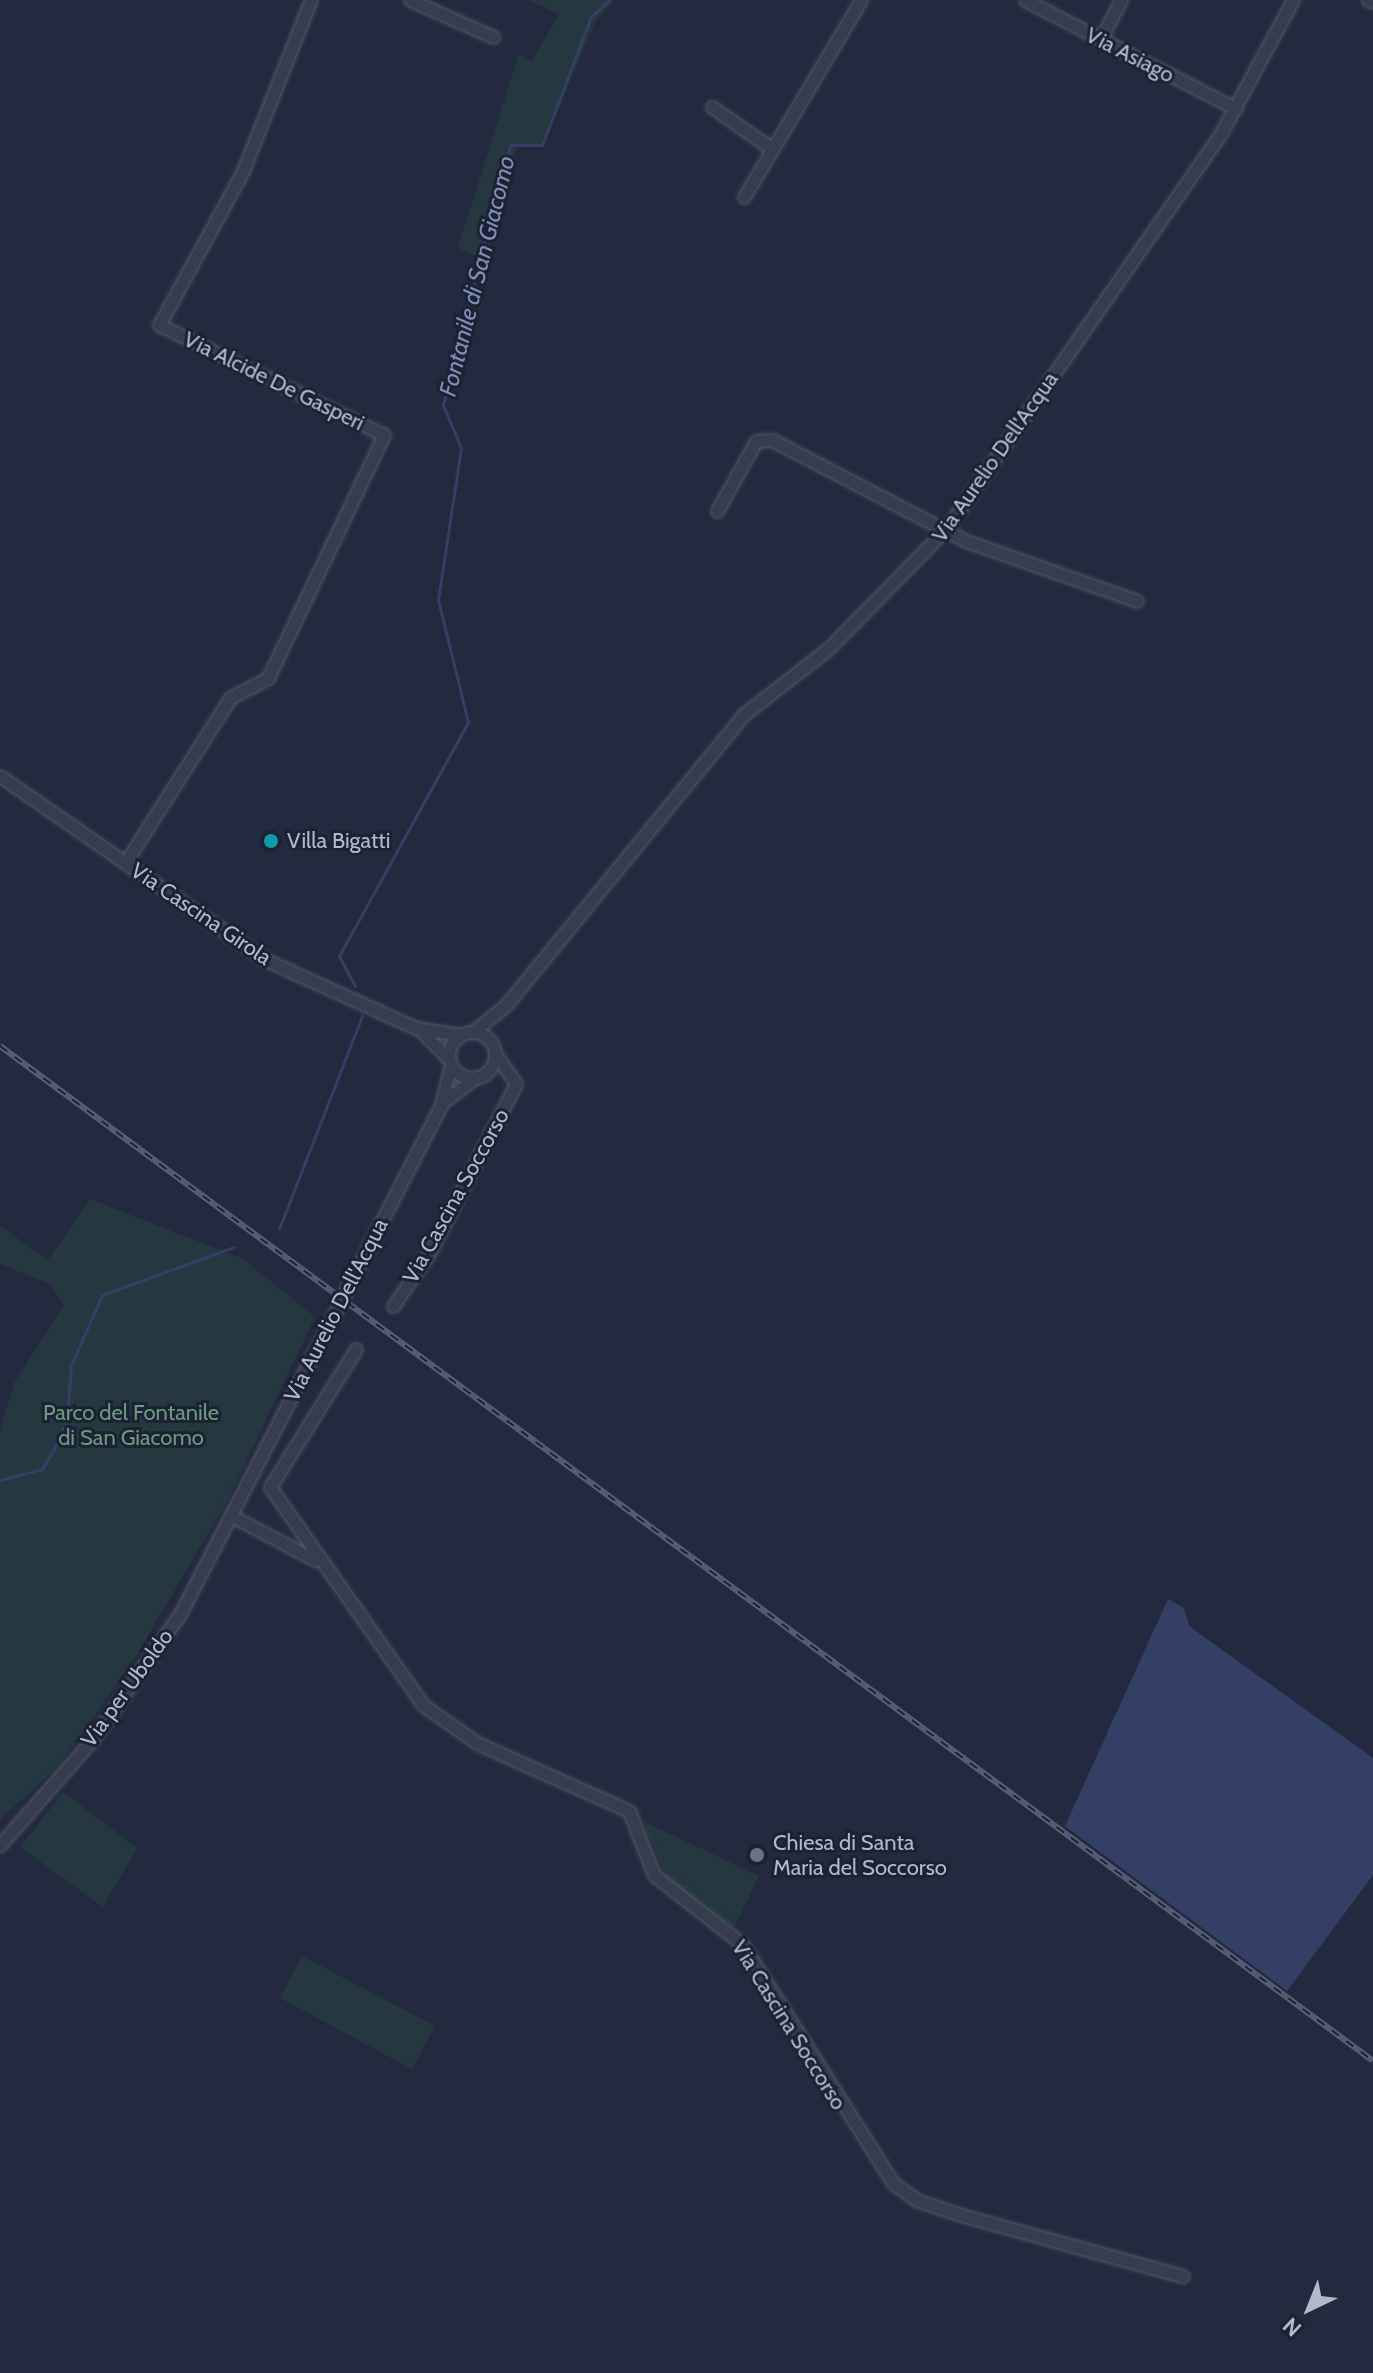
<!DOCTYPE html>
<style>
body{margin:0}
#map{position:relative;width:1373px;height:2373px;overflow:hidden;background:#232a3f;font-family:Cabin,sans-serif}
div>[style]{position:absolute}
.green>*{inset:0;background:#253840}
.water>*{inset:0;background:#343f65}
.stream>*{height:3px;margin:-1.5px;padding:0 1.5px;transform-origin:1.5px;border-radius:1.5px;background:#343f65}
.roads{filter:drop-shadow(0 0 2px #52586a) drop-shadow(0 0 2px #52586a)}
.minor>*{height:11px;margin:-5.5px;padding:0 5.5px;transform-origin:5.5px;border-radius:5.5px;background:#373d4f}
.minor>.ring{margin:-5.5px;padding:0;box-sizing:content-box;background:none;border:11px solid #373d4f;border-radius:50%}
.rail>*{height:6px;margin-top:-3px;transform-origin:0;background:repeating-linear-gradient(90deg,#1c2234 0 9px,#595f76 0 18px);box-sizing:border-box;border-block:2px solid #595f76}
.bridges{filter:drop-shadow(0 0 2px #52586a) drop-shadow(0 0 2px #52586a)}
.minor-bridge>*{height:11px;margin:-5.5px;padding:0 5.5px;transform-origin:5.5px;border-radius:5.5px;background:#373d4f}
.dots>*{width:22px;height:22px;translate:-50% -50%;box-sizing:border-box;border:4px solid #1c2234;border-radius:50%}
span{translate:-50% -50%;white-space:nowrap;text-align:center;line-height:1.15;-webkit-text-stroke:6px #1c2234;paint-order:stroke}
.street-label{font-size:22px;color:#b3b8ca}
.poi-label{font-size:22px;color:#b3b8ca}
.left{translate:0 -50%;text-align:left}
.park-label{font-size:22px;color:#699c7f}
.water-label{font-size:24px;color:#808eb8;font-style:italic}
.north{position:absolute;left:1269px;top:2269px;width:80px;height:80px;-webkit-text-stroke:6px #1c2234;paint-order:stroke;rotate:223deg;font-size:22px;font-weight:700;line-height:32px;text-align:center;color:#b3b8ca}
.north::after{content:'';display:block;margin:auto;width:28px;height:36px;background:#b3b8ca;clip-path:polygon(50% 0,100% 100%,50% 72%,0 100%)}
</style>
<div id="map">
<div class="green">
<i style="clip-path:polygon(528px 0,614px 0,595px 22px,543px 146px,517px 146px,486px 261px,458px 248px,519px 54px,532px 61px,559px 14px)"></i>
<i style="clip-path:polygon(90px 1199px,243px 1259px,315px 1317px,228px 1500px,128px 1669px,59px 1765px,0 1820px,0 1430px,14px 1383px,64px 1305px,50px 1284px,0 1264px,0 1226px,48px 1260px)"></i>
<i style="clip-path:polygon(63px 1792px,137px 1848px,103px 1907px,20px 1847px)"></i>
<i style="clip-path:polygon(643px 1821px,759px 1876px,734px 1928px,668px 1883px)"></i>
<i style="clip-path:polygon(302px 1956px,435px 2026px,412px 2069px,280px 1998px)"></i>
</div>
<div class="water">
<i style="clip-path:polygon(1168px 1599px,1184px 1608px,1189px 1626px,1373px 1758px,1373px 1875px,1287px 1991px,1065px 1826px)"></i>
</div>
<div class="stream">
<i style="left:355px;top:986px;width:34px;rotate:-118deg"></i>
<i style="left:339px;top:956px;width:267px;rotate:-61.1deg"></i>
<i style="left:468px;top:722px;width:126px;rotate:-103.8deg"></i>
<i style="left:438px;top:600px;width:154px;rotate:-81.4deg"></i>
<i style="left:461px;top:448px;width:47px;rotate:-112.7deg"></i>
<i style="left:443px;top:405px;width:268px;rotate:-75.5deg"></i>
<i style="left:510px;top:145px;width:32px"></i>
<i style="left:542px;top:145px;width:137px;rotate:-69.1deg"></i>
<i style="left:591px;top:17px;width:25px;rotate:-43deg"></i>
<i style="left:279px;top:1229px;width:229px;rotate:-68.7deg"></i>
<i style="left:0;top:1480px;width:43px;rotate:-14.7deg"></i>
<i style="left:42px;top:1469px;width:23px;rotate:-59deg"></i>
<i style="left:54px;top:1449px;width:33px;rotate:-67deg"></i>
<i style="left:67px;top:1419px;width:54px;rotate:-85.8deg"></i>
<i style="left:71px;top:1365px;width:77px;rotate:-66.1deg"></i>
<i style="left:102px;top:1295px;width:140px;rotate:-20deg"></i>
</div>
<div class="roads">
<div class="minor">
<i style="left:410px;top:0;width:91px;rotate:24deg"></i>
<i style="left:1025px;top:0;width:237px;rotate:27.3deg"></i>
<i style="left:1368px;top:0;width:5px;rotate:22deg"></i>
<i style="left:1100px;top:40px;width:45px;rotate:-62.3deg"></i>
<i style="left:712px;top:107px;width:73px;rotate:35deg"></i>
<i style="left:744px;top:197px;width:229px;rotate:-59.3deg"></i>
<i style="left:717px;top:511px;width:80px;rotate:-60.9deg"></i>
<i style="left:756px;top:441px;width:16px;rotate:-4deg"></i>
<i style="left:772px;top:440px;width:219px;rotate:27.5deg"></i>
<i style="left:966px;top:541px;width:181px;rotate:19.3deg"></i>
<i style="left:0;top:776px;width:323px;rotate:34.7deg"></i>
<i style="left:266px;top:960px;width:165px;rotate:24.4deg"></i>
<i style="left:416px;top:1028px;width:45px;rotate:9deg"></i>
<i style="left:125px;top:863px;width:196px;rotate:-57.5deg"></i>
<i style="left:230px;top:698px;width:43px;rotate:-27.8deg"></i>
<i style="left:268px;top:678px;width:269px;rotate:-64.5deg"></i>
<i style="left:384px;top:435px;width:250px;rotate:-153.9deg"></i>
<i style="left:159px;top:325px;width:173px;rotate:-61.4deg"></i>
<i style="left:242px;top:173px;width:186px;rotate:-68.3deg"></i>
<i style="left:474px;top:1031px;width:41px;rotate:-39.1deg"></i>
<i style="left:506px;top:1005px;width:375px;rotate:-50.7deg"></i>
<i style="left:743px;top:715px;width:109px;rotate:-37.9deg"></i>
<i style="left:829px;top:648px;width:167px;rotate:-45.5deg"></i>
<i style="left:946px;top:529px;width:482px;rotate:-55.2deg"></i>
<i style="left:1221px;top:133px;width:151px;rotate:-61.6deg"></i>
<i class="ring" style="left:449px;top:1032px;width:35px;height:35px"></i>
<i style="left:423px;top:1033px;width:37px;rotate:45deg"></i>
<i style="left:496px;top:1055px;width:35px;rotate:55deg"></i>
<i style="left:444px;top:1101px;width:39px;rotate:-37deg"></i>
<i style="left:347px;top:1289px;width:207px;rotate:-62.9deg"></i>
<i style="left:441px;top:1105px;width:42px;rotate:-76.3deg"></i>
<i style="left:393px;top:1306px;width:62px;rotate:-55.5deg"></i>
<i style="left:428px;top:1255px;width:192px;rotate:-62.8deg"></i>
<i style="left:356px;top:1349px;width:163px;rotate:121.9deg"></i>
<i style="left:270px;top:1487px;width:266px;rotate:54.9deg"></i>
<i style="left:423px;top:1705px;width:66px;rotate:35.1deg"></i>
<i style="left:477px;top:1743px;width:167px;rotate:24.1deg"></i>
<i style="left:629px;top:1811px;width:69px;rotate:68.7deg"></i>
<i style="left:654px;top:1875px;width:112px;rotate:38.1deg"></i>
<i style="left:742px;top:1944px;width:283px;rotate:57.7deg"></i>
<i style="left:893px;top:2183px;width:29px;rotate:36deg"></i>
<i style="left:916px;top:2200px;width:47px;rotate:18.4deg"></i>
<i style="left:961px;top:2215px;width:230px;rotate:15.4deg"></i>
<i style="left:232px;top:1516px;width:94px;rotate:27.9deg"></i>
<i style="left:0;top:1845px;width:141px;rotate:-48.7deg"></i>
<i style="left:93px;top:1739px;width:152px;rotate:-55.2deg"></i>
<i style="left:180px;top:1614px;width:322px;rotate:-62.8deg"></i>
</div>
</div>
<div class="rail">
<i style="left:0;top:1046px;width:1707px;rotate:36.47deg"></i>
</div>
<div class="bridges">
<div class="minor-bridge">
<i style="left:327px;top:1328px;width:44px;rotate:-62.9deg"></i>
</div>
</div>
<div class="dots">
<i style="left:271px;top:841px;background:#0f9aa8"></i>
<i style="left:757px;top:1855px;background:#6b7280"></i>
</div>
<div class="street-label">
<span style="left:1130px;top:55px;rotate:27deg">Via Asiago</span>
<span style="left:274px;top:381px;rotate:26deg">Via Alcide De Gasperi</span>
<span style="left:995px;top:457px;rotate:-55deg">Via Aurelio Dell'Acqua</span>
<span style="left:201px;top:914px;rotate:34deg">Via Cascina Girola</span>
<span style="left:456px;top:1196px;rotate:-61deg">Via Cascina Soccorso</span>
<span style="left:336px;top:1310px;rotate:-63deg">Via Aurelio Dell'Acqua</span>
<span style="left:127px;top:1688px;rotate:-54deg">Via per Uboldo</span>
<span style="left:789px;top:2025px;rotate:58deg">Via Cascina Soccorso</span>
</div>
<div class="poi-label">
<span class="left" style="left:287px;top:841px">Villa Bigatti</span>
<span class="left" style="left:773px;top:1855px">Chiesa di Santa<br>Maria del Soccorso</span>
</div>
<div class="park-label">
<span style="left:131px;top:1425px">Parco del Fontanile<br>di San Giacomo</span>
</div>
<div class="water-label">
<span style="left:477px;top:276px;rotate:-76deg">Fontanile di San Giacomo</span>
</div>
<div class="north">N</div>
</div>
